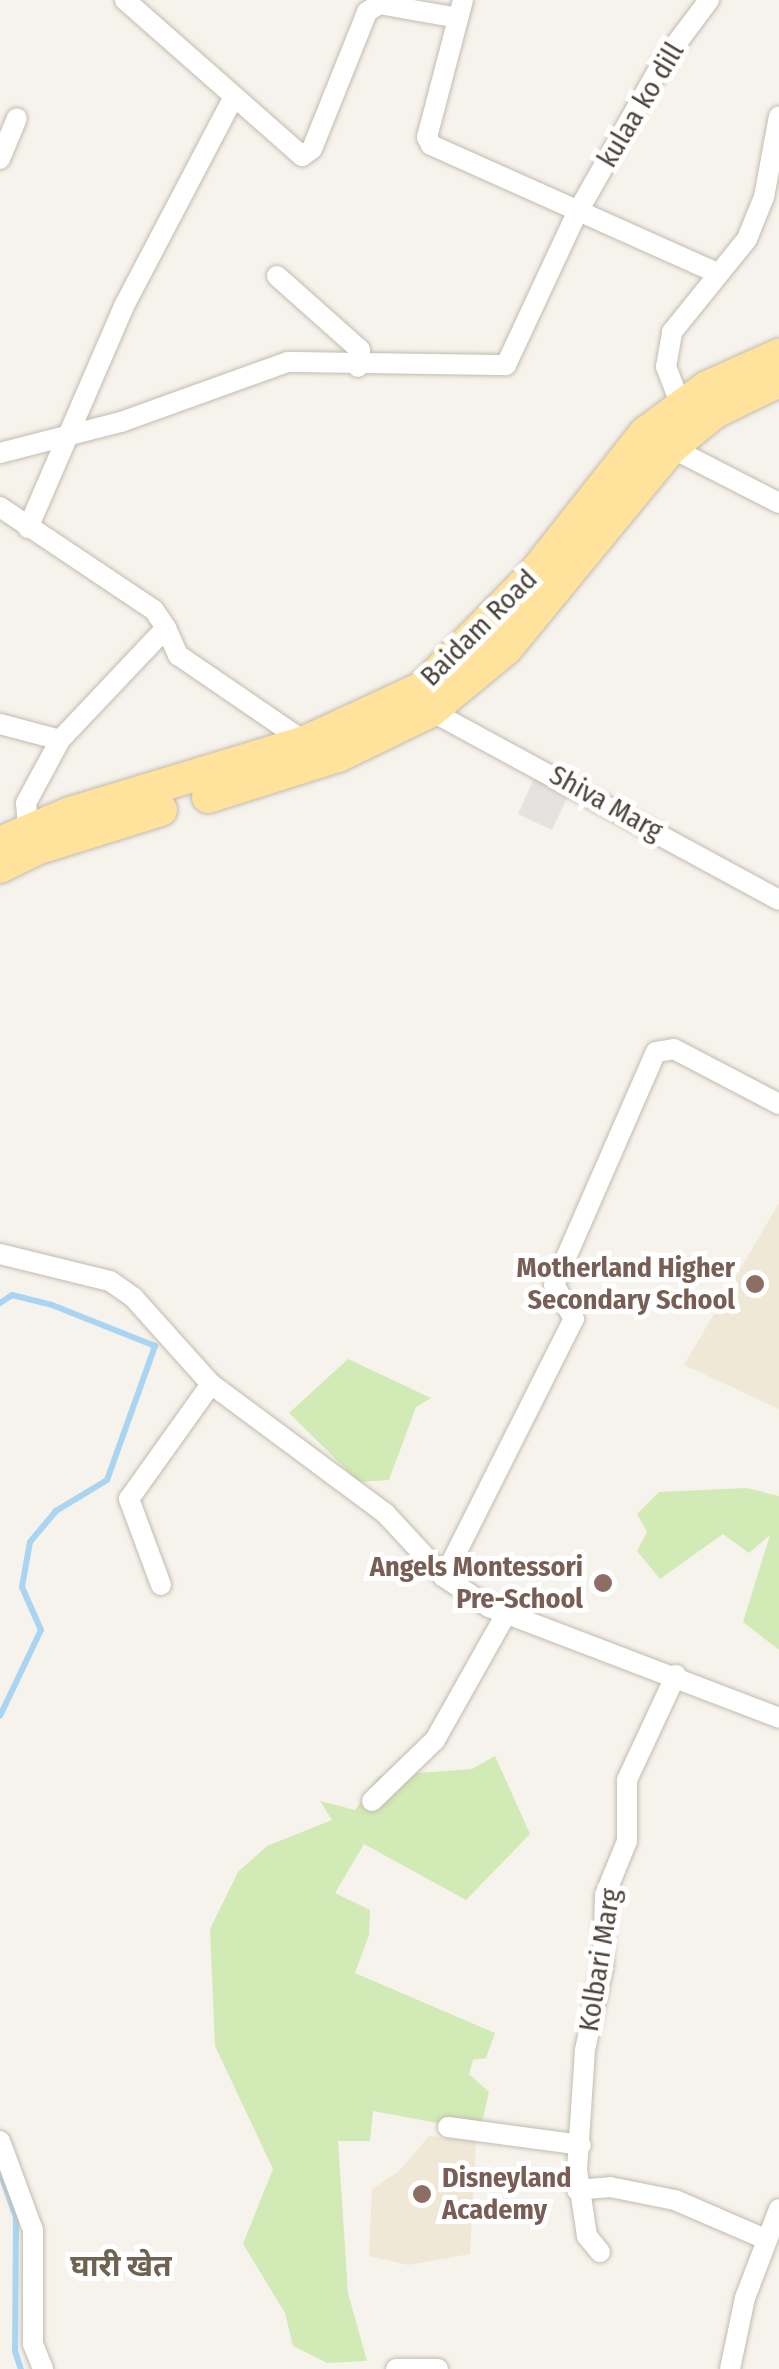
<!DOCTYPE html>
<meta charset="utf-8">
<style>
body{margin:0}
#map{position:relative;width:779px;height:2369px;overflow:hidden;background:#f6f3ec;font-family:"Fira Sans Condensed","Noto Sans Devanagari",sans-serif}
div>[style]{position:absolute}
.education>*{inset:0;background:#efe8d6}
.green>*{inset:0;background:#d2eab5}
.parking>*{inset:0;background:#e5e3e0}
.stream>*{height:6px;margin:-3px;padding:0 3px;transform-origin:3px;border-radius:3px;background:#a9d4f2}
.roads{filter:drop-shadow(0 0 2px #c2bbae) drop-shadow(0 0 2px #c2bbae)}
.minor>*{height:20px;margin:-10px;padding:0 10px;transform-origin:10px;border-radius:10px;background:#fff}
.primary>*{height:32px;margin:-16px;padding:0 16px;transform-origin:16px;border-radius:16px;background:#ffe39c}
.dots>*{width:28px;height:28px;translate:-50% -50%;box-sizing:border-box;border:5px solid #fff;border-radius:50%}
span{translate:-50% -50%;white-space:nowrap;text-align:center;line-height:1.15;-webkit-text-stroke:10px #fff;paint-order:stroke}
.street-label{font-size:28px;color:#4b4439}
.education-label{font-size:28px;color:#785e54;font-weight:700}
.right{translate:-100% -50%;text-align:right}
.left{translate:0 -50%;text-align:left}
.neighbourhood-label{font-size:30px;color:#6e6250;font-weight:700}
</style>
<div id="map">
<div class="education">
<i style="clip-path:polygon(779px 1203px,779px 1409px,684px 1365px)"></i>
<i style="clip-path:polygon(429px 2136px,476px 2142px,470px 2254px,408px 2265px,369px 2256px,372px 2189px,399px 2171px)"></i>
</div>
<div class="green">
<i style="clip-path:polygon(348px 1359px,431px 1398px,416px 1407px,389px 1480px,359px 1482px,289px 1413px)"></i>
<i style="clip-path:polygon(746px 1488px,779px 1496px,779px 1650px,743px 1622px,770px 1535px,749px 1553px,723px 1534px,660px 1579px,637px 1551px,647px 1532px,637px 1514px,659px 1492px)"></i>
<i style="clip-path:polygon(495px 1756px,530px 1834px,466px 1900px,364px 1844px,335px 1893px,370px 1910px,369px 1935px,355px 1973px,495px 2033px,486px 2058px,473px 2060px,469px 2074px,489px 2092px,480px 2131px,373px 2111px,370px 2141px,338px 2141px,348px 2293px,367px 2361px,327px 2363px,293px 2346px,285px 2313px,243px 2244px,273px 2169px,215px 2046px,210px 1929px,238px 1872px,267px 1846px,332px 1820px,320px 1801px,355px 1810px,379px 1776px,472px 1769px)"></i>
</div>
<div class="parking">
<i style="clip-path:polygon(535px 776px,569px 794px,552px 830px,518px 814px)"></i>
</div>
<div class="stream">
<i style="left:0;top:1303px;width:14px;rotate:-34deg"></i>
<i style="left:12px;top:1295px;width:41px;rotate:14deg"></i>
<i style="left:52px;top:1305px;width:111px;rotate:21.7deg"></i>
<i style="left:155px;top:1346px;width:142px;rotate:109.7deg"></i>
<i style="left:107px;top:1480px;width:60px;rotate:148.7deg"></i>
<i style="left:56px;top:1511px;width:40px;rotate:130deg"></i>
<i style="left:30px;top:1542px;width:46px;rotate:100.1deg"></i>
<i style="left:22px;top:1587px;width:47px;rotate:66.2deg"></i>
<i style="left:41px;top:1630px;width:95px;rotate:115.5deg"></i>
<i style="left:0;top:2172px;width:48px;rotate:70.4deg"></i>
<i style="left:16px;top:2217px;width:134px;rotate:90.4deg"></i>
<i style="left:15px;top:2351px;width:19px;rotate:72deg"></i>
</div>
<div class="roads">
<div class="minor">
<i style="left:125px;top:0;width:236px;rotate:41.4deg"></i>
<i style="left:302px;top:156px;width:12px;rotate:-35deg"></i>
<i style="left:312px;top:149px;width:148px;rotate:-68.1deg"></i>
<i style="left:367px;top:12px;width:14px;rotate:-34deg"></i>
<i style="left:379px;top:4px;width:80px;rotate:10deg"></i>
<i style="left:463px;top:0;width:142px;rotate:104.7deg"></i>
<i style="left:427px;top:137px;width:9px;rotate:63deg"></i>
<i style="left:431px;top:145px;width:313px;rotate:24.1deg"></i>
<i style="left:0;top:159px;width:44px;rotate:-67.5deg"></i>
<i style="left:277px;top:276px;width:111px;rotate:41.7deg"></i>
<i style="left:360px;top:350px;width:17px;rotate:97deg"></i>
<i style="left:680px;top:403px;width:39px;rotate:-111deg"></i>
<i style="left:666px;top:367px;width:36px;rotate:-80deg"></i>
<i style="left:672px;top:332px;width:119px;rotate:-51.1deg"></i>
<i style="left:747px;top:239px;width:45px;rotate:-68deg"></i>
<i style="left:764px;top:197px;width:82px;rotate:-79.5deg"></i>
<i style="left:664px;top:444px;width:129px;rotate:27.2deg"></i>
<i style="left:0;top:453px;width:125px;rotate:-14.4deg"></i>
<i style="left:121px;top:422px;width:177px;rotate:-19.8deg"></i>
<i style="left:288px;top:362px;width:218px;rotate:0.8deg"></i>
<i style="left:506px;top:365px;width:168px;rotate:-65deg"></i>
<i style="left:577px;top:213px;width:176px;rotate:-60.4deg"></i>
<i style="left:664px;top:60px;width:75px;rotate:-53.1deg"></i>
<i style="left:0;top:507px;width:185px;rotate:33.8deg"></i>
<i style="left:154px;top:610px;width:22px;rotate:56deg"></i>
<i style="left:28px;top:528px;width:242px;rotate:-66.6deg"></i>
<i style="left:124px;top:306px;width:233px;rotate:-62.3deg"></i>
<i style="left:431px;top:711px;width:396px;rotate:28.5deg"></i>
<i style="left:0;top:724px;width:62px;rotate:14.9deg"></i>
<i style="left:28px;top:830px;width:27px;rotate:-94deg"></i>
<i style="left:26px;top:803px;width:72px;rotate:-61.6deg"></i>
<i style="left:60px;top:740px;width:154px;rotate:-46.6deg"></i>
<i style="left:166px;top:628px;width:30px;rotate:66deg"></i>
<i style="left:178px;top:655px;width:154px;rotate:34.4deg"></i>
<i style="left:0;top:1254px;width:113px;rotate:13.8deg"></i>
<i style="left:110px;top:1281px;width:29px;rotate:35deg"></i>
<i style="left:134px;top:1298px;width:115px;rotate:48.2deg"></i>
<i style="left:211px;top:1384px;width:217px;rotate:36.6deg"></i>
<i style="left:385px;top:1513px;width:87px;rotate:47.3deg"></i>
<i style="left:444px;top:1577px;width:54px;rotate:33.7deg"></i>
<i style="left:489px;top:1607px;width:311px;rotate:20.9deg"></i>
<i style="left:444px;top:1577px;width:289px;rotate:-63.3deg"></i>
<i style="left:574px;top:1319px;width:39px;rotate:-120deg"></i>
<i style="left:554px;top:1285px;width:254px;rotate:-66.4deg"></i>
<i style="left:656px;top:1052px;width:18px;rotate:-9deg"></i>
<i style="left:674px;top:1049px;width:119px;rotate:27.6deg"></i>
<i style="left:161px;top:1585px;width:92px;rotate:-110.4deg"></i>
<i style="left:129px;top:1499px;width:141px;rotate:-54.5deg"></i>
<i style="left:372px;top:1801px;width:88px;rotate:-44.1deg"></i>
<i style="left:435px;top:1740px;width:142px;rotate:-60.6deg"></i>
<i style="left:448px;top:2127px;width:134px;rotate:7.7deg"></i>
<i style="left:0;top:2141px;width:95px;rotate:69.7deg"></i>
<i style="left:33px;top:2230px;width:114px;rotate:90deg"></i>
<i style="left:33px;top:2344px;width:27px;rotate:68deg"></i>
<i style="left:577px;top:2190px;width:33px;rotate:-5deg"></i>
<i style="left:610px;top:2187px;width:66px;rotate:11.3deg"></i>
<i style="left:675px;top:2200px;width:98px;rotate:23.4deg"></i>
<i style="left:600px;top:2252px;width:21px;rotate:-129deg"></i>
<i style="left:587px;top:2236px;width:67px;rotate:-98.6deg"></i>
<i style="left:577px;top:2170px;width:120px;rotate:-86.2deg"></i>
<i style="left:585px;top:2050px;width:85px;rotate:-77.8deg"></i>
<i style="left:603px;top:1967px;width:72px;rotate:-88.4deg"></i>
<i style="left:605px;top:1895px;width:58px;rotate:-67.8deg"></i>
<i style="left:627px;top:1841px;width:61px;rotate:-90deg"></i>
<i style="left:627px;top:1780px;width:116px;rotate:-65deg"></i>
<i style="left:396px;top:2369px;width:42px"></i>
<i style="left:730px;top:2369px;width:73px;rotate:-78.1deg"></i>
<i style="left:745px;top:2298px;width:95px;rotate:-69.1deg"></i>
</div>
<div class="primary">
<i style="left:208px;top:797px;width:136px;rotate:-17.5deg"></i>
<i style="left:338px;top:756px;width:103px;rotate:-25.8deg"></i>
<i style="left:431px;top:711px;width:97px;rotate:-39.6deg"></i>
<i style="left:506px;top:649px;width:260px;rotate:-50.6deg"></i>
<i style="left:671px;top:448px;width:57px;rotate:-39.3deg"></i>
<i style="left:715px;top:412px;width:71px;rotate:-25.8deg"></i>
<i style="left:0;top:843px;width:76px;rotate:-23.2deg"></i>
<i style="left:70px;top:813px;width:245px;rotate:-16.8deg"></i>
<i style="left:305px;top:742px;width:129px;rotate:-24.8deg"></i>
<i style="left:422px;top:688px;width:157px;rotate:-45.5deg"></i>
<i style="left:532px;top:576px;width:182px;rotate:-51.7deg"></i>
<i style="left:645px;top:433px;width:77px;rotate:-36.6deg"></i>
<i style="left:707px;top:387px;width:79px;rotate:-24deg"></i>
<i style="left:0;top:867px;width:40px;rotate:-26.6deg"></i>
<i style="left:36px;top:849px;width:131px;rotate:-17.3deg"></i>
</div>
</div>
<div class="dots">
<i style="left:755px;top:1284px;background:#8d6e63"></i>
<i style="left:603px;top:1583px;background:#8d6e63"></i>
<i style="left:422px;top:2194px;background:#8d6e63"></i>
</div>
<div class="street-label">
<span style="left:641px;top:105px;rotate:-59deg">kulaa ko dill</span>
<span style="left:479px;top:628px;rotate:-45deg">Baidam Road</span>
<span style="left:606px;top:803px;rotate:29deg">Shiva Marg</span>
<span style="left:600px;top:1960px;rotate:-81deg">Kolbari Marg</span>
</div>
<div class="education-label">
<span class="right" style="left:735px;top:1284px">Motherland Higher<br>Secondary School</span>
<span class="right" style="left:583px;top:1583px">Angels Montessori<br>Pre-School</span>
<span class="left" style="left:442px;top:2194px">Disneyland<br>Academy</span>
</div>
<div class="neighbourhood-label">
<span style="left:121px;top:2266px">घारी खेत</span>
</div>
</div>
